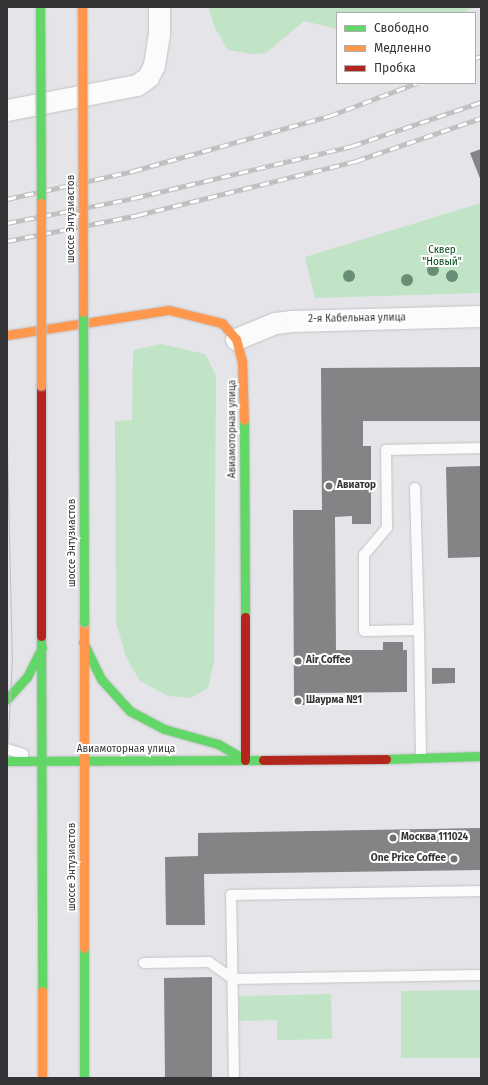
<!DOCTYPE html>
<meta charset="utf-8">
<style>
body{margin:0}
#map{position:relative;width:488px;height:1085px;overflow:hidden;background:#e5e5e9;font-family:"Fira Sans",sans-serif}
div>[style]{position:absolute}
.green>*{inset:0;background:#c1e3c6}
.building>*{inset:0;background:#848486}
.roads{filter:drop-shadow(0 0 1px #c3c3c6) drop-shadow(0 0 1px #c3c3c6)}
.lane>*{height:10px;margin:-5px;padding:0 5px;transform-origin:5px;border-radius:5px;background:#fbfbfc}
.street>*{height:21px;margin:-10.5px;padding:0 10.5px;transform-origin:10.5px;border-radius:10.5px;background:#fbfbfc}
.fast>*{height:9px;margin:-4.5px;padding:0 4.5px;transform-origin:4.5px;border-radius:4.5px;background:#63d668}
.slow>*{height:9px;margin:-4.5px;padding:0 4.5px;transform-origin:4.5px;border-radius:4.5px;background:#ff974d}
.jam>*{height:9px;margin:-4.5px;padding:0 4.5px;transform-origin:4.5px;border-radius:4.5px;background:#b3261e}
.tram>*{height:1px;margin:-0.5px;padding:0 0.5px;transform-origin:0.5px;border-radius:0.5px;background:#bebebf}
.rail>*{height:4.5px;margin-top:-2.25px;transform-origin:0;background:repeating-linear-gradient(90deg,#fff 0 9px,#bebebf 0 18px);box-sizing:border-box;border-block:1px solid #bebebf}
.bridges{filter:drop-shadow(0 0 1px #c3c3c6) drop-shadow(0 0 1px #c3c3c6)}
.fast-bridge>*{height:9px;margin:-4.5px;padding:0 4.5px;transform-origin:4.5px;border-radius:4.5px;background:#63d668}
.slow-bridge>*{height:9px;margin:-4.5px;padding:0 4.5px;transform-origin:4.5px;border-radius:4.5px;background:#ff974d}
.trees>*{width:12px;height:12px;margin:-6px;border-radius:50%;background:#688f75}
.dots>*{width:11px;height:11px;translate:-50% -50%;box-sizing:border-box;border:2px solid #fff;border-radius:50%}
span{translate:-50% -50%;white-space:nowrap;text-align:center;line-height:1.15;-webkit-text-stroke:4px #fff;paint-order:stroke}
.street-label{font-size:10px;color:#343437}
.park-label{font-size:10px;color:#014816}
.poi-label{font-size:10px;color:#343437;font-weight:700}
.left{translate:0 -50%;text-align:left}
.right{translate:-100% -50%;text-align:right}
.frame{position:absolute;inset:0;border:8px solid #343437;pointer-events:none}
.legend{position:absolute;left:336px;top:12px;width:140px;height:72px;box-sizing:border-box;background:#fff;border:1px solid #aeaeaf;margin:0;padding:5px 7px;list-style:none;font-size:12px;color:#343437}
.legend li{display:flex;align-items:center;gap:8px;height:20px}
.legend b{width:20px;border:1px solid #aeaeaf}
</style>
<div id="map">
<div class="green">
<i style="clip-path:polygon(208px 7px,473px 7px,465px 13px,337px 13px,337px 29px,304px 21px,266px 53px,253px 54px,228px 50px,215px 28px)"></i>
<i style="clip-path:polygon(481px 203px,481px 293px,315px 298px,305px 257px)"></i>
<i style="clip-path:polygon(161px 344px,205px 354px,216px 375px,214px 663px,208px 688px,191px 698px,168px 696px,140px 681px,126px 657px,116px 622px,115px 421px,132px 420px,133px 350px)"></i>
<i style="clip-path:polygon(481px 990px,481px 1058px,401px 1058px,401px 991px)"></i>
<i style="clip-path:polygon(331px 994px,332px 1039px,277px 1040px,277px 1020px,239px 1021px,239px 996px)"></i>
</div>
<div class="building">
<i style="clip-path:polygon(481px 149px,481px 181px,470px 153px)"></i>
<i style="clip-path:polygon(481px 367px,481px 421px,363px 421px,363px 446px,371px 446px,371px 524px,352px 524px,352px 516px,335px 517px,336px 650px,383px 650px,383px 642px,403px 642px,403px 650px,407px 650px,407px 692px,313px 693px,313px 705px,294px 705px,293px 510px,322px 510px,321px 368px)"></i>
<i style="clip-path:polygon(481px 466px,481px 557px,448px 558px,446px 467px)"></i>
<i style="clip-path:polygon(432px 668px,455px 668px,455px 683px,432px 684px)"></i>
<i style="clip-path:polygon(481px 828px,481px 870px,204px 874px,205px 925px,166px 925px,165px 857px,198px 856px,198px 833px)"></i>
<i style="clip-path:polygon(212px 977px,212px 1078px,165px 1078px,164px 978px)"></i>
</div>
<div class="roads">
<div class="lane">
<i style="left:415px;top:488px;width:142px;rotate:88.4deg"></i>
<i style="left:7px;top:749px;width:17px;rotate:17deg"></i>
<i style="left:421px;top:757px;width:127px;rotate:-90.9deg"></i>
<i style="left:419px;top:630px;width:55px;rotate:179deg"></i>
<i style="left:364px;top:631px;width:76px;rotate:-90deg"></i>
<i style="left:364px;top:555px;width:35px;rotate:-50deg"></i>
<i style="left:387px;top:528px;width:78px;rotate:-90.7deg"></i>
<i style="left:386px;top:450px;width:95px;rotate:-1.2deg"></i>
<i style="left:144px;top:963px;width:65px;rotate:-0.9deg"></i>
<i style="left:209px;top:962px;width:29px;rotate:35deg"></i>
<i style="left:233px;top:979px;width:248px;rotate:-0.9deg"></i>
<i style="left:234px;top:1078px;width:183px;rotate:-90.9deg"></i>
<i style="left:231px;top:895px;width:250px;rotate:-0.9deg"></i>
</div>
<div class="street">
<i style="left:7px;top:110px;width:132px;rotate:-10.9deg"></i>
<i style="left:137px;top:85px;width:14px;rotate:-36deg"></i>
<i style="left:148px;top:77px;width:13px;rotate:-63deg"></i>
<i style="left:154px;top:65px;width:30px;rotate:-81deg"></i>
<i style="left:159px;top:35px;width:28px;rotate:-90deg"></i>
<i style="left:236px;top:339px;width:42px;rotate:-22.3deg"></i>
<i style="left:275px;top:323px;width:16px;rotate:-7deg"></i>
<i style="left:291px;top:321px;width:190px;rotate:-1.5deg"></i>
</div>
<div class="fast">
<i style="left:244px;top:420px;width:197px;rotate:89.7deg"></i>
<i style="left:41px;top:636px;width:355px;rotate:89.8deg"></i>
<i style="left:83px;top:642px;width:41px;rotate:64.1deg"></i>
<i style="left:101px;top:679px;width:43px;rotate:47.8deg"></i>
<i style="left:130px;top:711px;width:38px;rotate:28deg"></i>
<i style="left:164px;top:729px;width:56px;rotate:15.5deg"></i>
<i style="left:218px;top:744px;width:30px;rotate:30deg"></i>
<i style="left:7px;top:699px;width:30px;rotate:-48deg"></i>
<i style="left:27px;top:677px;width:33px;rotate:-63deg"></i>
<i style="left:386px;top:759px;width:95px;rotate:-1.8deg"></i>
<i style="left:7px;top:761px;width:256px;rotate:-0.2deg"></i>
<i style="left:84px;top:948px;width:130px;rotate:90deg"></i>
</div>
<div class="slow">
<i style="left:7px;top:335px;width:164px;rotate:-8.8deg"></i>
<i style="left:169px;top:310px;width:55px;rotate:13.8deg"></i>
<i style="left:222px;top:323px;width:21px;rotate:49deg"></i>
<i style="left:236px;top:339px;width:23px;rotate:75deg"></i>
<i style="left:242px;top:361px;width:59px;rotate:88.1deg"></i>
<i style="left:84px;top:622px;width:326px;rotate:90deg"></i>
<i style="left:42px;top:991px;width:87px;rotate:90deg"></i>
</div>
<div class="jam">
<i style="left:41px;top:385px;width:251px;rotate:90deg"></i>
<i style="left:245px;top:617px;width:143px;rotate:90deg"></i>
<i style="left:263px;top:760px;width:123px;rotate:-0.5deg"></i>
</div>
</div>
<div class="tram">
<i style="left:7px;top:446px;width:213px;rotate:88.7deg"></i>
<i style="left:12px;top:659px;width:94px;rotate:93deg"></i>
</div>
<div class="rail">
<i style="left:475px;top:58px;width:6px;rotate:-18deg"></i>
<i style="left:7px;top:199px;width:129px;rotate:-12.5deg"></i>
<i style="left:133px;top:171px;width:204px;rotate:-15.7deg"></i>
<i style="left:329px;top:116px;width:94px;rotate:-20.6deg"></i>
<i style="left:7px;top:223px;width:129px;rotate:-11.1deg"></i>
<i style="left:134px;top:198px;width:224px;rotate:-13.4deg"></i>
<i style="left:352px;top:146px;width:136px;rotate:-18.8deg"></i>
<i style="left:7px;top:241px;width:134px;rotate:-11.2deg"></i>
<i style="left:138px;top:215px;width:225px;rotate:-13.9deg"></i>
<i style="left:356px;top:161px;width:132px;rotate:-19deg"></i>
</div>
<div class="bridges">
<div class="fast-bridge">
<i style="left:40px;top:7px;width:196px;rotate:89.7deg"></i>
<i style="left:83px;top:312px;width:310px;rotate:89.8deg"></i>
</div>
<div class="slow-bridge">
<i style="left:82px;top:7px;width:305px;rotate:89.8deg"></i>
<i style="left:41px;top:203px;width:182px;rotate:90deg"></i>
</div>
</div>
<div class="trees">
<i style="left:433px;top:270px"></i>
<i style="left:349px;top:276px"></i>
<i style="left:452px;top:276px"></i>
<i style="left:407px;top:280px"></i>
</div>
<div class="dots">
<i style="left:329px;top:486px;background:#727275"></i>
<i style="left:298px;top:661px;background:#727275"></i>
<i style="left:298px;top:701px;background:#727275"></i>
<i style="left:393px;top:838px;background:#727275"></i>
<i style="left:454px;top:859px;background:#727275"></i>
</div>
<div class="street-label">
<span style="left:72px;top:219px;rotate:-90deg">шоссе Энтузиастов</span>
<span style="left:357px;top:319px;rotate:-1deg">2-я Кабельная улица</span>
<span style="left:233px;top:429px;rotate:-90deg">Авиамоторная улица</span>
<span style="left:73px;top:543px;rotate:-90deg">шоссе Энтузиастов</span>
<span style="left:126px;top:750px">Авиамоторная улица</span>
<span style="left:73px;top:867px;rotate:-90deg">шоссе Энтузиастов</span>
</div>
<div class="park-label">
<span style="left:442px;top:256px">Сквер<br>"Новый"</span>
</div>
<div class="poi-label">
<span class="left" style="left:337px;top:486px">Авиатор</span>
<span class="left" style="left:306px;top:661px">Air Coffee</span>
<span class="left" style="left:306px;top:701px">Шаурма №1</span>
<span class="left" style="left:401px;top:838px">Москва 111024</span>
<span class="right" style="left:446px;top:859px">One Price Coffee</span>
</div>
<div class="frame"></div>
<ul class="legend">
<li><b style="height:5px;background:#63d668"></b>Свободно</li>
<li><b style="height:5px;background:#ff974d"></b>Медленно</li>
<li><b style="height:5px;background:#b3261e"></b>Пробка</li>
</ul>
</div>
